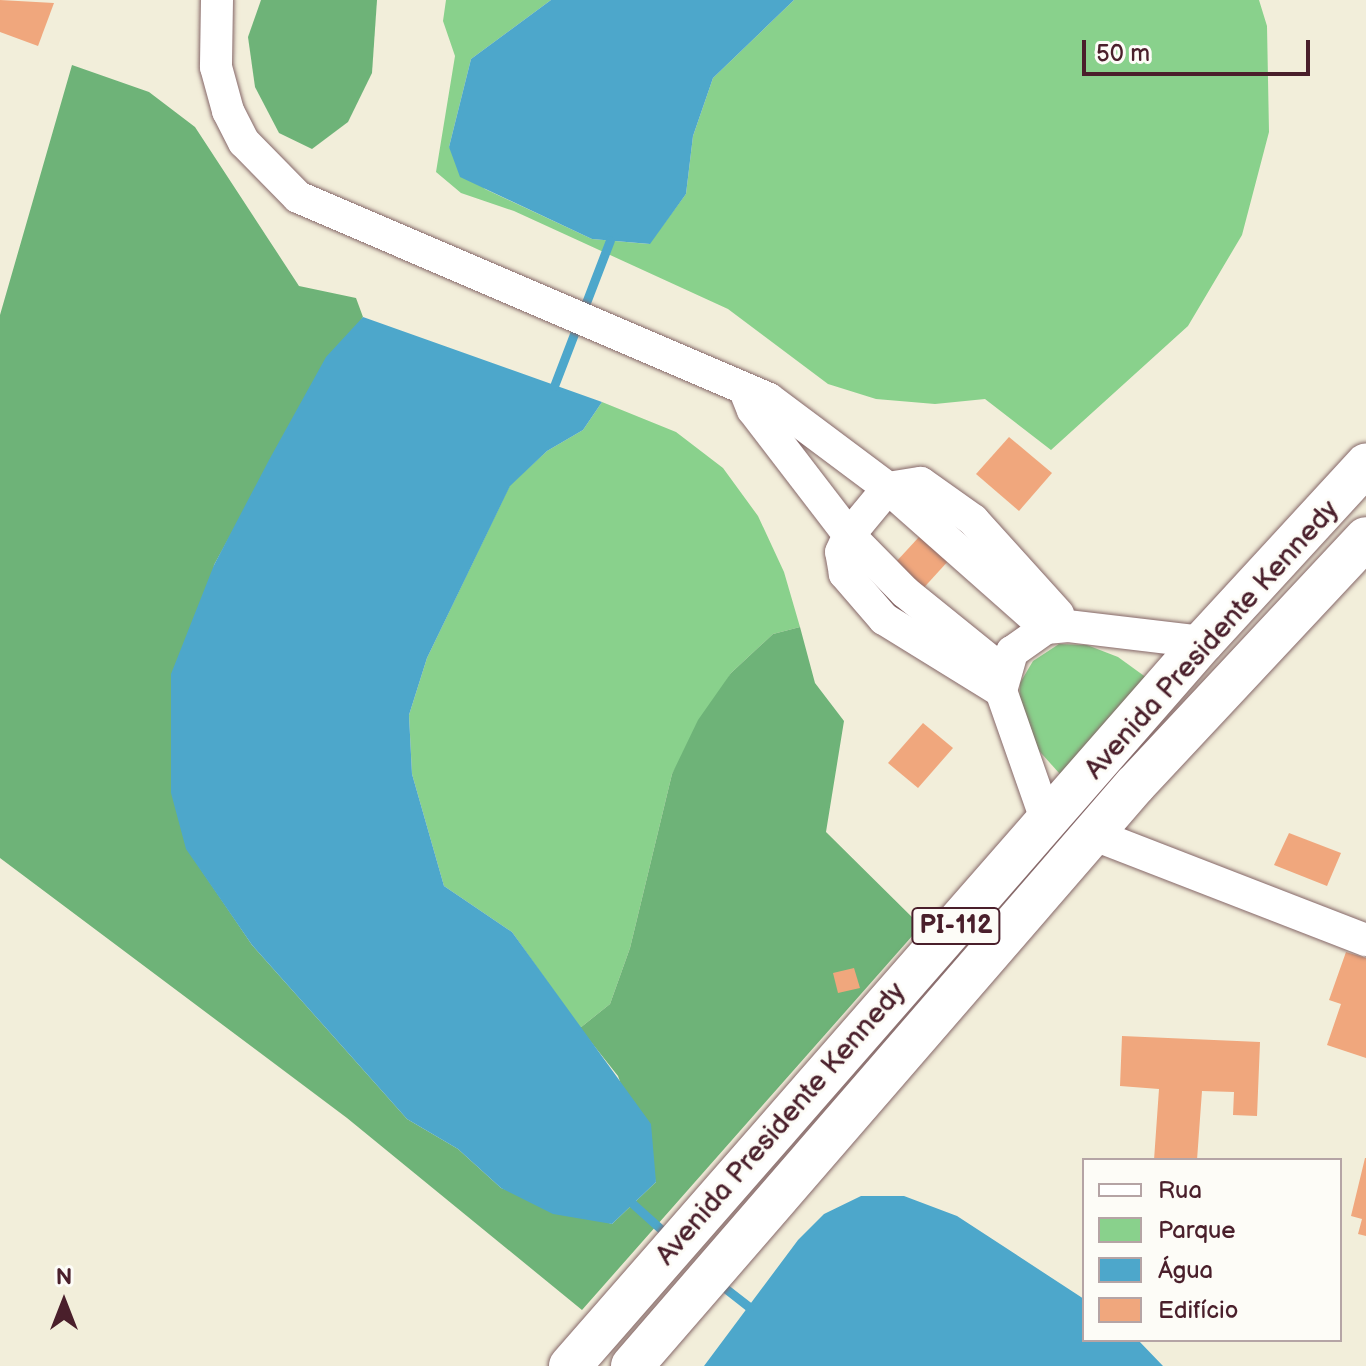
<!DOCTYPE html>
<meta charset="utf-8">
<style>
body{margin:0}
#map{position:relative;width:1366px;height:1366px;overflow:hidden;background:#f2eeda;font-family:"Balsamiq Sans",sans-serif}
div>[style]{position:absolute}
.green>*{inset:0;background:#89d18c}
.forest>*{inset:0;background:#6eb378}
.water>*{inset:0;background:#4da7cb}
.stream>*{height:9px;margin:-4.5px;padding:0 4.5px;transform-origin:4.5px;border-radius:4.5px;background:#4da7cb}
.building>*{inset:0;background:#f0a77d}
.roads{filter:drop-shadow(0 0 2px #856768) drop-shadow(0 0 2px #856768)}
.minor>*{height:32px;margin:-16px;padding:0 16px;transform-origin:16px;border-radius:16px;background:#fff}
.major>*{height:42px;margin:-21px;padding:0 21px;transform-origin:21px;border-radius:21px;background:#fff}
span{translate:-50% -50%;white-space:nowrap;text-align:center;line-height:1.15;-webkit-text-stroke:6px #fdfcf7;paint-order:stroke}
.shield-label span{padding:2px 6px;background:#fdfcf7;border:2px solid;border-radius:6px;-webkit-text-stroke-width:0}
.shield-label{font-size:26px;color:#4a1f2b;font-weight:700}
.street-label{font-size:28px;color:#4a1f2b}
.legend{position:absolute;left:1082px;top:1158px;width:260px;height:184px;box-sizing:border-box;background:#fdfcf7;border:2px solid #b5a4a5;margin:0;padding:10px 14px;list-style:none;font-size:24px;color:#4a1f2b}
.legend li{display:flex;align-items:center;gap:16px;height:40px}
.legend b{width:40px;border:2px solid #b5a4a5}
.north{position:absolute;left:24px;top:1262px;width:80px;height:80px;-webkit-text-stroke:6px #fdfcf7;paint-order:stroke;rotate:0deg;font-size:22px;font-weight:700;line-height:32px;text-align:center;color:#4a1f2b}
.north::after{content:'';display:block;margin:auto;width:28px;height:36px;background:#4a1f2b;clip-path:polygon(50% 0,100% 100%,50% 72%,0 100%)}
.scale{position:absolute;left:1082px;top:40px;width:228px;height:36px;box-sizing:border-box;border:4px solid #4a1f2b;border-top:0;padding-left:10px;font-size:24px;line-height:28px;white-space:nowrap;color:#4a1f2b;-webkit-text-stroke:6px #fdfcf7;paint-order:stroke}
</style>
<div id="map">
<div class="green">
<i style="clip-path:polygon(446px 0,551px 0,471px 59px,449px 147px,485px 189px,592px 239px,649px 244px,686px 194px,693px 136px,713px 78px,794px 0,1259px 0,1267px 26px,1269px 132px,1242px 235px,1188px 326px,1051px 450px,985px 399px,935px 404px,876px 399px,828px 384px,728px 309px,514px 211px,461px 193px,436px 172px,455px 56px,443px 21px)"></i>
<i style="clip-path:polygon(602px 402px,676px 432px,723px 468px,758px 516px,784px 572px,800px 627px,773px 634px,731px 673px,672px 774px,630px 948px,610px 1004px,580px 1028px,512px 932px,444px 886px,412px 774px,409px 715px,427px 658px,510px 485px,547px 451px,583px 430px)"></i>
<i style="clip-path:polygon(1059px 644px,1087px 645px,1118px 657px,1147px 678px,1060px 774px,1031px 742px,1019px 707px,1020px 683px,1033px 661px)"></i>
</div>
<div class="forest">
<i style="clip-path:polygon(261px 0,377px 0,372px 73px,348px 122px,312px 149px,279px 133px,255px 87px,248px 37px)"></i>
<i style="clip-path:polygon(72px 65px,149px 92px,195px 127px,299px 286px,356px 298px,363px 317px,299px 410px,214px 565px,187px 849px,252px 945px,407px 1119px,458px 1149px,501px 1188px,612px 1224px,656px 1182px,618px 1076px,580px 1028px,610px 1004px,630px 948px,672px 774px,698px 720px,731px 673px,773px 634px,800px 627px,815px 683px,844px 721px,826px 832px,921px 926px,582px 1310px,347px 1118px,0 858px,0 315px)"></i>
</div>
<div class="water">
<i style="clip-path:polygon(551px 0,794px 0,713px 78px,693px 136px,686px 194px,650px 244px,592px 239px,460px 177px,449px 147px,471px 59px)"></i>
<i style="clip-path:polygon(363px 317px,602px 402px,583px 430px,547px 451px,510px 486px,427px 658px,409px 715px,412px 774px,444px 886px,512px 932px,651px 1124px,656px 1182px,612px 1224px,553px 1214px,501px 1188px,458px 1149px,407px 1119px,252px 945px,186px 849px,171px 793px,171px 674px,214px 565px,269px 460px,326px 357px)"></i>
<i style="clip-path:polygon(861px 1196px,904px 1196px,957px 1216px,1084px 1299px,1084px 1340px,1138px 1340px,1163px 1366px,704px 1366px,798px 1240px,824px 1214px)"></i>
</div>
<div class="stream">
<i style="left:554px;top:386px;width:156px;rotate:-69deg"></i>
<i style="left:633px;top:1204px;width:40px;rotate:42deg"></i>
<i style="left:721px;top:1285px;width:36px;rotate:38deg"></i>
</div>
<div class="building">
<i style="clip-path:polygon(0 0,54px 3px,38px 46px,0 32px)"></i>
<i style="clip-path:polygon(1009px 437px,1052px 473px,1019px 511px,976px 474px)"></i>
<i style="clip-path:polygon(942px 512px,970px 537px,899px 615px,871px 589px)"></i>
<i style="clip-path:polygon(923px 723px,953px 748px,918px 788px,888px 763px)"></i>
<i style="clip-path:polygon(1289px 833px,1341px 853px,1327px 886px,1274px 865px)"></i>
<i style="clip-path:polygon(1346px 952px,1366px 958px,1366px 1058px,1327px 1045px,1341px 1004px,1329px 1000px)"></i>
<i style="clip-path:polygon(854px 968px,860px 988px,838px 993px,833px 973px)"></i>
<i style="clip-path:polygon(1122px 1036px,1260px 1042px,1257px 1116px,1233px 1115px,1234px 1092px,1202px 1091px,1197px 1160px,1154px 1160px,1159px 1089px,1120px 1086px)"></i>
<i style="clip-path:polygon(1365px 1158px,1366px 1158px,1366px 1236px,1358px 1234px,1362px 1219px,1351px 1216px)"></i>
</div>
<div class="roads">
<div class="minor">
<i style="left:217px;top:0;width:67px;rotate:90.9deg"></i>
<i style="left:216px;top:67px;width:46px;rotate:74.7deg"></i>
<i style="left:228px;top:111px;width:35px;rotate:63deg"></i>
<i style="left:244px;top:142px;width:77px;rotate:45.5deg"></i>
<i style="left:298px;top:197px;width:512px;rotate:23.21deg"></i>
<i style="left:769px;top:399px;width:149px;rotate:36.8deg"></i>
<i style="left:888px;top:488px;width:211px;rotate:41.5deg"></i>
<i style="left:746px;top:393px;width:18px;rotate:68deg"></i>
<i style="left:753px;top:410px;width:158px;rotate:52.5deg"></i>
<i style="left:849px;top:535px;width:80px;rotate:45.5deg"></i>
<i style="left:905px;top:592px;width:126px;rotate:38.9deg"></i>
<i style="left:1001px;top:691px;width:137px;rotate:-148.4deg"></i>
<i style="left:884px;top:619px;width:60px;rotate:-130.9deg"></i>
<i style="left:845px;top:574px;width:22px;rotate:-100deg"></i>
<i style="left:841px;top:552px;width:19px;rotate:-65deg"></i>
<i style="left:849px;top:535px;width:61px;rotate:-50.3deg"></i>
<i style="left:888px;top:488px;width:33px;rotate:-9deg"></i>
<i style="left:921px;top:483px;width:64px;rotate:35.4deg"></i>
<i style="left:973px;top:520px;width:127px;rotate:47.9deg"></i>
<i style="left:1048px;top:825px;width:142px;rotate:-109.3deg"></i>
<i style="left:1001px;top:691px;width:41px;rotate:-74.2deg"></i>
<i style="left:1012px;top:652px;width:42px;rotate:-35.2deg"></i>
<i style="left:1046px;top:628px;width:22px;rotate:-5deg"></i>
<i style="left:1068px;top:626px;width:136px;rotate:6.8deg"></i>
<i style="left:1095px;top:835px;width:291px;rotate:21.2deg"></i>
</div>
<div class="major">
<i style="left:570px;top:1366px;width:962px;rotate:-48.84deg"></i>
<i style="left:1203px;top:642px;width:241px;rotate:-47.4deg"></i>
<i style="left:632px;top:1366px;width:768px;rotate:-49.12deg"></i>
<i style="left:1135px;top:785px;width:338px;rotate:-46.9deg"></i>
</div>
</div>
<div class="shield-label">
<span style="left:956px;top:926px">PI-112</span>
</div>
<div class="street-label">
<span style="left:1212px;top:640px;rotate:-48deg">Avenida Presidente Kennedy</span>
<span style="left:781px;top:1124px;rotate:-49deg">Avenida Presidente Kennedy</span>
</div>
<ul class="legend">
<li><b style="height:10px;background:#fff"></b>Rua</li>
<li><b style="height:22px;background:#89d18c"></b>Parque</li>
<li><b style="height:22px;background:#4da7cb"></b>Água</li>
<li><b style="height:22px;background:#f0a77d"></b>Edifício</li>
</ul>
<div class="north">N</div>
<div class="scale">50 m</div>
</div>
